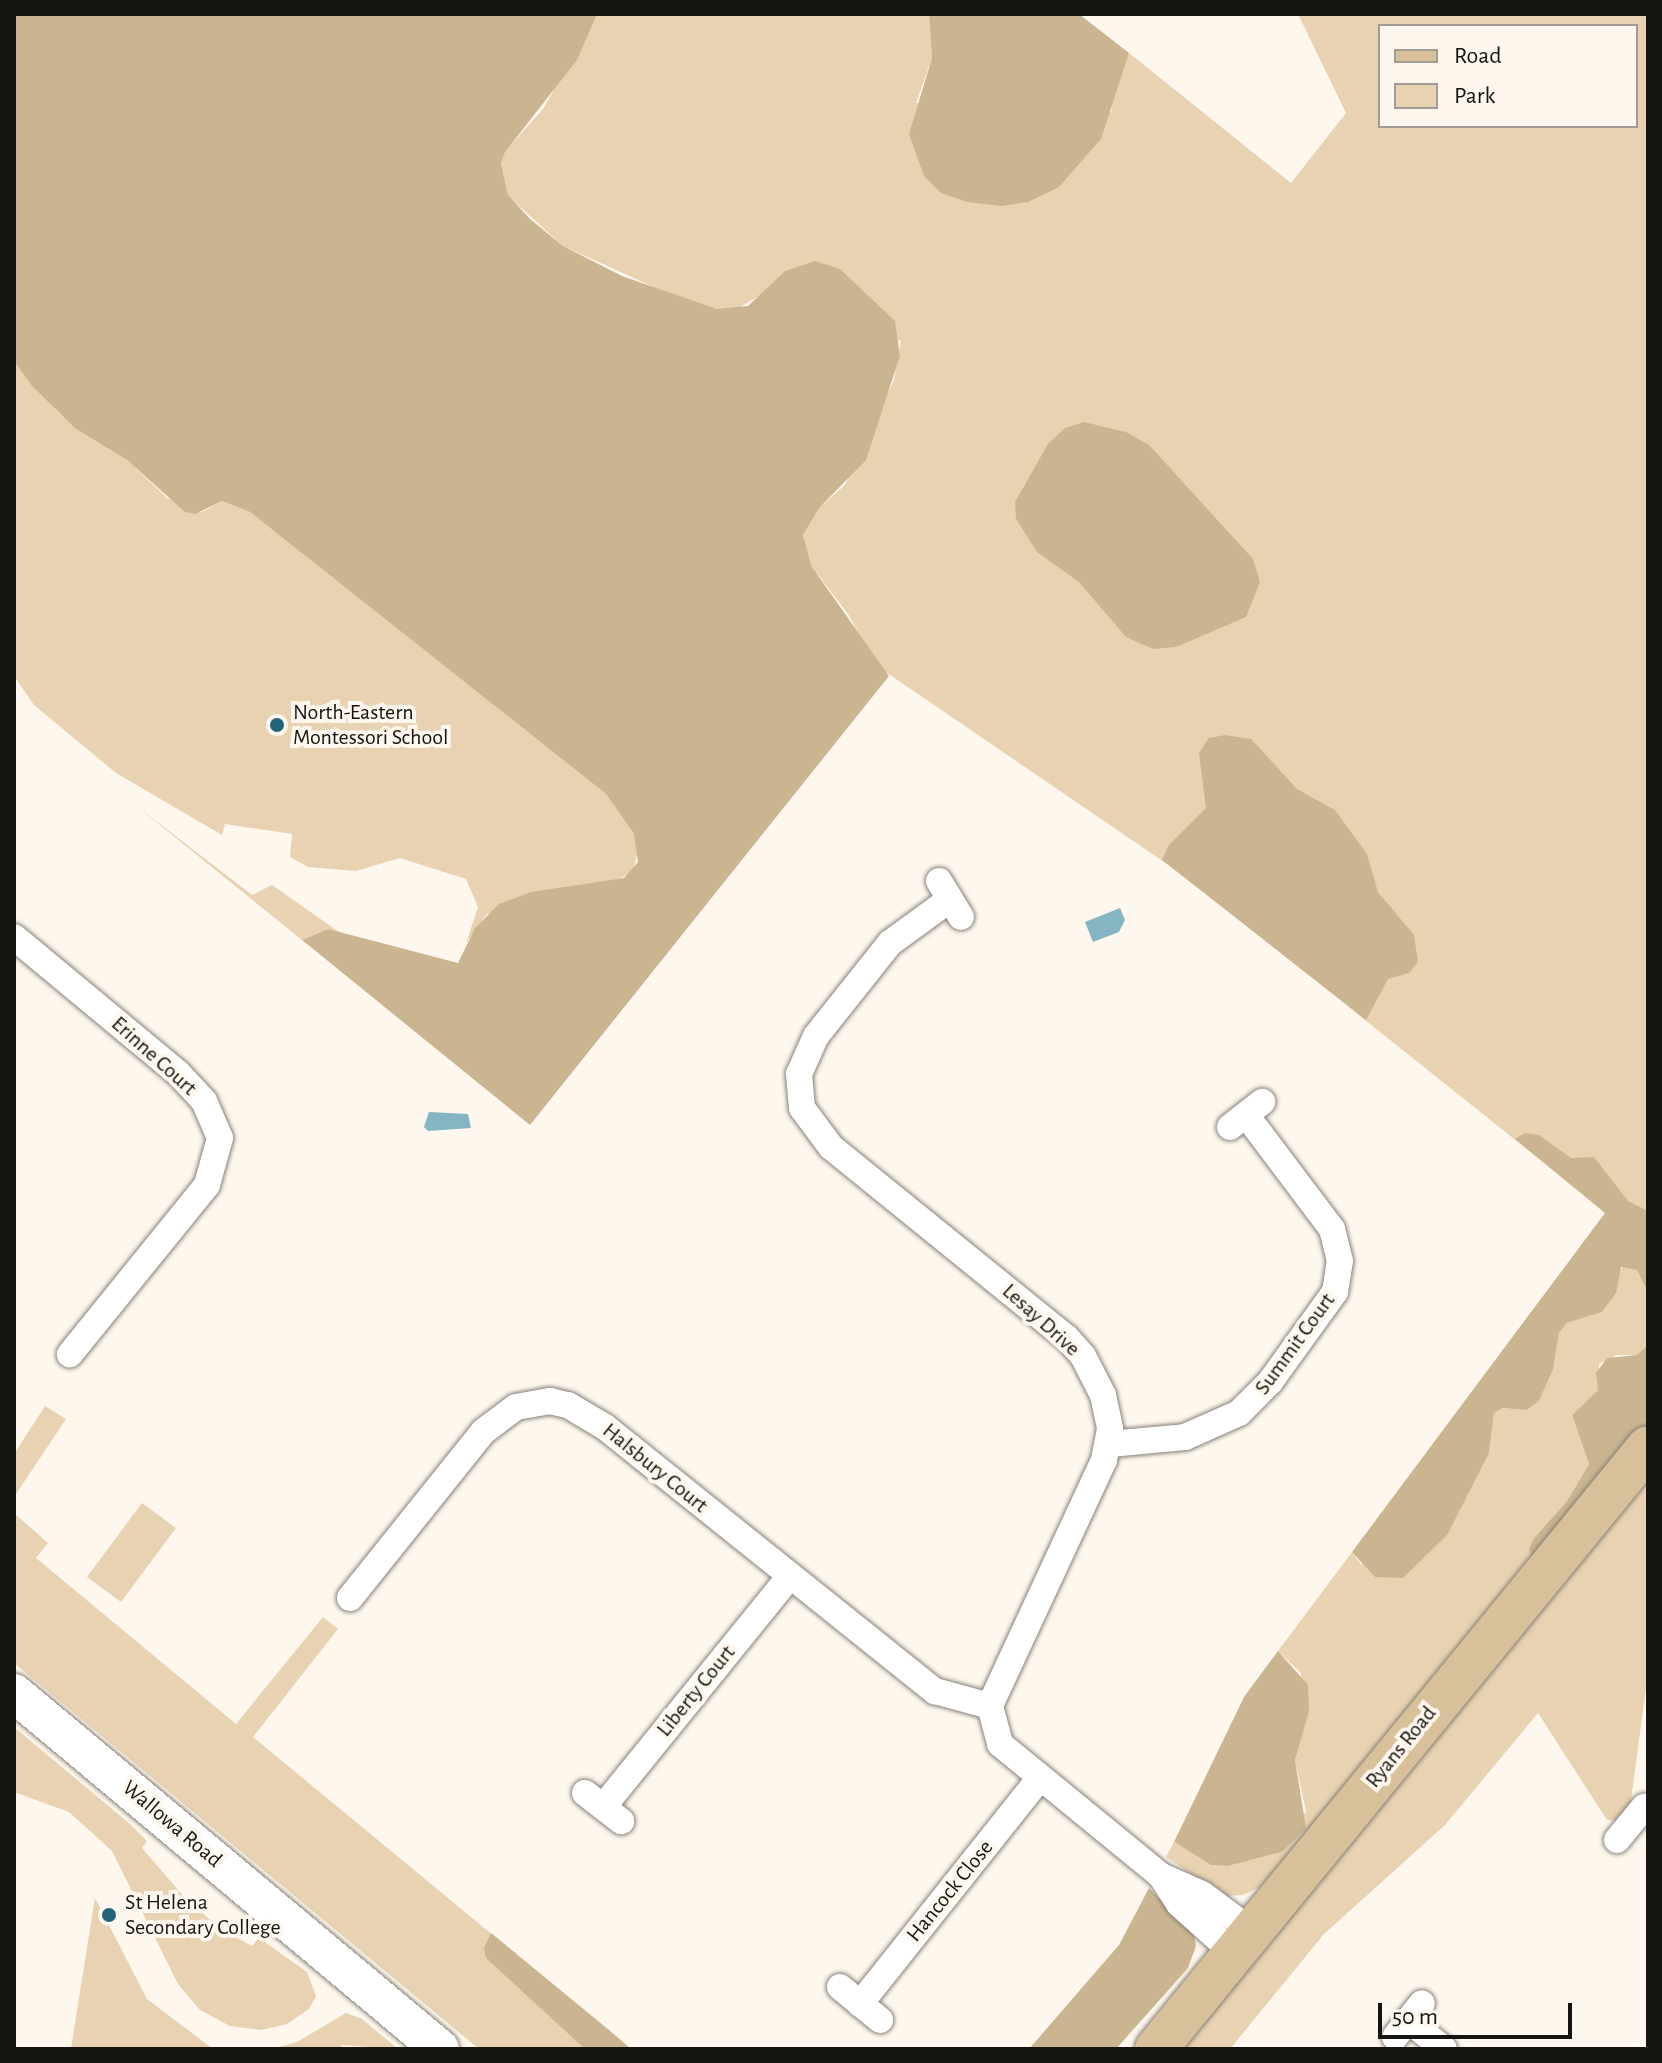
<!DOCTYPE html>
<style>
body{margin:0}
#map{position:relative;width:1662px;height:2063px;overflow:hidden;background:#fdf7ed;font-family:"Alegreya Sans",sans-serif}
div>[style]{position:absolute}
.green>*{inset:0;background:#e8d2b2}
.forest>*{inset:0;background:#cbb591}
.water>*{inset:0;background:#85b4c3}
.roads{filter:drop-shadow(0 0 2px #878178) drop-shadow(0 0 2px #878178)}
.minor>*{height:26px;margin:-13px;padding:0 13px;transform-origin:13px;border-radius:13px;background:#fff}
.secondary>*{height:38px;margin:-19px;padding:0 19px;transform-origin:19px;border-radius:19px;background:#fff}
.primary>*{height:42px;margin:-21px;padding:0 21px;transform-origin:21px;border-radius:21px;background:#d8c19a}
.dots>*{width:22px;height:22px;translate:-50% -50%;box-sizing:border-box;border:4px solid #fdf7ed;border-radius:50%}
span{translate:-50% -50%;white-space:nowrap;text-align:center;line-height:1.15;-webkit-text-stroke:8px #fdf7ed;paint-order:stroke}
.poi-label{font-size:22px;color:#161411}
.left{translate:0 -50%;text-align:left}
.street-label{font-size:22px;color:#161411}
.frame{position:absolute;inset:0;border:16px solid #161411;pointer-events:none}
.legend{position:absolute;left:1378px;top:24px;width:260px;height:104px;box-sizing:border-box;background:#fdf7ed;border:2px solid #a19c95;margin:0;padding:10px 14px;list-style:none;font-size:24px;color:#161411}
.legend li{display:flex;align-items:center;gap:16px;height:40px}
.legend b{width:40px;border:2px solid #a19c95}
.scale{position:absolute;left:1378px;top:2003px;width:194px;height:36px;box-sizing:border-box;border:4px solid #161411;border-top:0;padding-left:10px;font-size:24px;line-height:28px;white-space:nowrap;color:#161411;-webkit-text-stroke:6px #fdf7ed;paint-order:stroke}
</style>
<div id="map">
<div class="green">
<i style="clip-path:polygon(evenodd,597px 14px,929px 14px,932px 58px,916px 103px,1111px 112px,1115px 83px,1129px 53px,1291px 183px,1346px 113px,1298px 14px,1648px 14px,1648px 1246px,1186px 877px,877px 666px,848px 614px,812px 567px,803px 535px,820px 507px,845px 485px,894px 380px,901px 341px,770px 289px,737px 309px,717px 309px,678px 298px,563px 246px,508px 196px,501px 163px,505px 151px,543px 109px,597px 14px,1380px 26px,1636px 26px,1636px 126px,1380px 126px,1380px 26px)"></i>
<i style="clip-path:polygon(14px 361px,59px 413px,127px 460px,167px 498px,202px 512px,222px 501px,250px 512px,606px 794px,634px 834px,639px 848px,633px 871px,613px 883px,531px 892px,486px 915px,466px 943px,478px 907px,466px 879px,400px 858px,356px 871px,308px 867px,290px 857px,292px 834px,225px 824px,222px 835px,116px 773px,34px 705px,14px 676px)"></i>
<i style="clip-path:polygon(134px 804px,252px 895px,272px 885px,339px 932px,328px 929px,302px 940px)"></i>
<i style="clip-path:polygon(1627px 1264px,1637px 1270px,1648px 1293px,1648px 1345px,1638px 1355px,1617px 1355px,1599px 1364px,1598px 1390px,1572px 1415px,1589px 1464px,1567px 1501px,1534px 1538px,1532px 1560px,1269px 1883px,1243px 1895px,1224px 1896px,1166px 1857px,1174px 1842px,1211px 1865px,1228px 1866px,1282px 1852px,1306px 1811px,1295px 1760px,1301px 1737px,1301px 1673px,1278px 1651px,1352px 1552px,1361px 1564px,1448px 1534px,1489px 1453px,1494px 1413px,1501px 1408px,1527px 1410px,1539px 1401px,1553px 1370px,1559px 1333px,1567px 1323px,1602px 1312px,1615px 1293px,1617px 1272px)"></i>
<i style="clip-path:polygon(45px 1406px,66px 1419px,14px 1497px,14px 1454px)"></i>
<i style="clip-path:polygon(1648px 1467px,1648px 1674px,1630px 1807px,1618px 1821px,1607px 1820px,1538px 1713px,1445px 1825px,1324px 1934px,1230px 2049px,1183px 2049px)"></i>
<i style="clip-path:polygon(142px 1503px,176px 1528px,121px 1602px,87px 1577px)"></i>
<i style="clip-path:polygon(14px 1513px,48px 1543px,36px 1558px,236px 1724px,323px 1617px,338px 1629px,253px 1737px,631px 2049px,479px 2049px,14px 1663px)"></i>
<i style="clip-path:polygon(14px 1727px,130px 1824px,147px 1841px,142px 1848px,186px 1899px,222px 1930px,252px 1946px,259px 1938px,307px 1972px,316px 1996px,309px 2009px,287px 2024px,261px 2030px,230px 2026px,200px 2010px,178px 1984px,112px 1851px,69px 1812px,14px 1792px)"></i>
<i style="clip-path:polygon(95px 1898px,147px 1999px,213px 2049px,71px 2048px)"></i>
<i style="clip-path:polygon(346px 2013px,362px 2019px,398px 2049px,342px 2045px,339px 2049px,271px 2049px,297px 2042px)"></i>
</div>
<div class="forest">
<i style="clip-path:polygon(14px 14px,597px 14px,577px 60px,505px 152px,501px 163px,508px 195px,530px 219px,563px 246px,622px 276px,717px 309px,748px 306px,785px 271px,815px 261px,840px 269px,895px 321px,900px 356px,866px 460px,820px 507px,803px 535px,812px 567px,889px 676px,530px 1125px,302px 940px,328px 929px,458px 963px,475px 928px,499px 904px,531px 892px,624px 878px,638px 862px,634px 834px,606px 794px,250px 512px,222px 501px,195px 514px,185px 512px,127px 460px,75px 428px,32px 386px,14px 361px)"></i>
<i style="clip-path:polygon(929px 14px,1079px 14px,1129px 53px,1101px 139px,1059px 187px,1028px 202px,1002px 206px,967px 202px,941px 193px,924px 176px,909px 134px,932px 58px)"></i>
<i style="clip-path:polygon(1084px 422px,1126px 432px,1149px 445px,1253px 559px,1260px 582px,1246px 617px,1176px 647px,1153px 649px,1126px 637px,1079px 582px,1037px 552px,1016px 519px,1015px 502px,1048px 444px,1065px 428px)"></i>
<i style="clip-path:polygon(1225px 735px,1251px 739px,1297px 789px,1335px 810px,1367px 854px,1378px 892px,1414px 935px,1418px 962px,1409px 973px,1388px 979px,1366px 1020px,1162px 860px,1168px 846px,1206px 808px,1199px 753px,1209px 738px)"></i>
<i style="clip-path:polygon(1525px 1133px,1539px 1135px,1571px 1158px,1594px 1157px,1628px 1201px,1648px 1211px,1648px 1293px,1637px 1270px,1621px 1267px,1616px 1293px,1602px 1312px,1567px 1323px,1559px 1333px,1553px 1370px,1539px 1401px,1527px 1410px,1502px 1408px,1494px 1413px,1489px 1453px,1448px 1534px,1403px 1578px,1375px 1577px,1352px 1552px,1605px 1213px,1515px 1139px)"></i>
<i style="clip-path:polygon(1648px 1345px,1648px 1425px,1535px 1563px,1529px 1549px,1534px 1538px,1567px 1501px,1589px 1464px,1572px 1415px,1598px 1390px,1596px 1373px,1607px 1358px,1637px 1355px)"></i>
<i style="clip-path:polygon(1278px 1651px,1308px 1685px,1309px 1711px,1295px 1760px,1306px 1828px,1282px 1852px,1228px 1866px,1211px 1865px,1174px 1842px,1244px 1697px)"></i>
<i style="clip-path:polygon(1149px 1888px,1194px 1935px,1196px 1946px,1188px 1968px,1116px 2049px,1029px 2049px,1119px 1945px)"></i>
<i style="clip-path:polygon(491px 1933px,609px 2030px,631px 2049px,585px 2049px,486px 1958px,484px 1948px)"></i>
</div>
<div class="water">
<i style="clip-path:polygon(1120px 908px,1125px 920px,1119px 932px,1093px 942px,1085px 922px)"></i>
<i style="clip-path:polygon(429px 1112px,468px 1114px,471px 1128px,428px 1131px,424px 1127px)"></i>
</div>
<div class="roads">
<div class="minor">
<i style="left:939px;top:881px;width:42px;rotate:58.6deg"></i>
<i style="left:949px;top:900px;width:73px;rotate:143.9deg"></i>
<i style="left:890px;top:943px;width:119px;rotate:128.5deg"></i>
<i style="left:816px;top:1036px;width:42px;rotate:114.1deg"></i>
<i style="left:799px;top:1074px;width:34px;rotate:85deg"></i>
<i style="left:802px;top:1108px;width:49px;rotate:53.4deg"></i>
<i style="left:831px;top:1147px;width:302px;rotate:39deg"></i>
<i style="left:1066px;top:1337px;width:25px;rotate:48deg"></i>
<i style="left:1083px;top:1356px;width:44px;rotate:62.9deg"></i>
<i style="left:1103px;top:1395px;width:35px;rotate:78deg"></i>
<i style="left:1110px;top:1429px;width:32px;rotate:101deg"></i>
<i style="left:1104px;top:1460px;width:271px;rotate:114.9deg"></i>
<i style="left:990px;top:1706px;width:39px;rotate:75deg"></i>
<i style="left:1000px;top:1744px;width:208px;rotate:39.3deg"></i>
<i style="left:1161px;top:1876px;width:45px;rotate:23.7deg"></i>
<i style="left:1202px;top:1894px;width:64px;rotate:36.7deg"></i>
<i style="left:14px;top:937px;width:213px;rotate:39.7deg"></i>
<i style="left:178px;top:1073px;width:38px;rotate:47deg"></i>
<i style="left:204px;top:1101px;width:40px;rotate:66.6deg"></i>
<i style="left:220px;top:1138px;width:49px;rotate:105.5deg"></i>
<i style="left:207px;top:1185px;width:218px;rotate:129deg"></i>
<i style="left:1230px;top:1127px;width:41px;rotate:-38deg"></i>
<i style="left:1110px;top:1444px;width:75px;rotate:-5.3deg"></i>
<i style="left:1185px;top:1437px;width:59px;rotate:-24deg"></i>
<i style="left:1239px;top:1413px;width:44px;rotate:-45deg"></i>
<i style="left:1270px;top:1382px;width:111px;rotate:-54.2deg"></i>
<i style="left:1335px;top:1292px;width:31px;rotate:-81deg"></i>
<i style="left:1340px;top:1261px;width:33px;rotate:-104deg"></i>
<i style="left:1332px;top:1229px;width:143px;rotate:-127deg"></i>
<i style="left:350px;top:1598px;width:214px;rotate:-51.3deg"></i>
<i style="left:484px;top:1431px;width:40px;rotate:-37deg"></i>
<i style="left:516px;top:1407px;width:35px;rotate:-10deg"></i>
<i style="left:550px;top:1401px;width:18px;rotate:13deg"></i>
<i style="left:568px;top:1405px;width:43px;rotate:30.7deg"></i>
<i style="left:605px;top:1427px;width:423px;rotate:38.7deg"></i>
<i style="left:935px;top:1691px;width:57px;rotate:15.3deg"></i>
<i style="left:585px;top:1793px;width:46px;rotate:37.9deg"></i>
<i style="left:603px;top:1807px;width:297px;rotate:-51deg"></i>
<i style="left:1617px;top:1840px;width:43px;rotate:-50.7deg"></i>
<i style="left:1161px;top:1876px;width:33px;rotate:57deg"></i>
<i style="left:1179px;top:1904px;width:75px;rotate:41.8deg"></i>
<i style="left:840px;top:1987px;width:52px;rotate:39.5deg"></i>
<i style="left:860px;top:2004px;width:288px;rotate:-51.5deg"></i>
<i style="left:1408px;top:2020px;width:46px;rotate:38.9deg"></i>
<i style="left:1395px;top:2037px;width:43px;rotate:-51.5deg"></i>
</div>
<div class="secondary">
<i style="left:14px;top:1693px;width:555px;rotate:39.88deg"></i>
</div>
<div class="primary">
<i style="left:1156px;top:2049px;width:777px;rotate:-50.74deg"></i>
</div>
</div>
<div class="dots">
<i style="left:277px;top:725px;background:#216477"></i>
<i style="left:109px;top:1915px;background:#216477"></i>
</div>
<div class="poi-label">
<span class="left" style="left:293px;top:725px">North-Eastern<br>Montessori School</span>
<span class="left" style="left:125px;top:1915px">St Helena<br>Secondary College</span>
</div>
<div class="street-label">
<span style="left:154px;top:1056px;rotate:42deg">Erinne Court</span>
<span style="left:1041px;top:1320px;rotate:42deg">Lesay Drive</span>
<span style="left:1295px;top:1344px;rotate:-54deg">Summit Court</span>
<span style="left:655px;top:1468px;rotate:39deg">Halsbury Court</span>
<span style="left:696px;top:1691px;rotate:-51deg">Liberty Court</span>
<span style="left:1401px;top:1747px;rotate:-51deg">Ryans Road</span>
<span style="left:172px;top:1824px;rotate:40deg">Wallowa Road</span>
<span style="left:950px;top:1891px;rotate:-51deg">Hancock Close</span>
</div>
<div class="frame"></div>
<ul class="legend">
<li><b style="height:10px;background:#d8c19a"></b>Road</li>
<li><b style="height:22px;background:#e8d2b2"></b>Park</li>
</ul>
<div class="scale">50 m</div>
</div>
